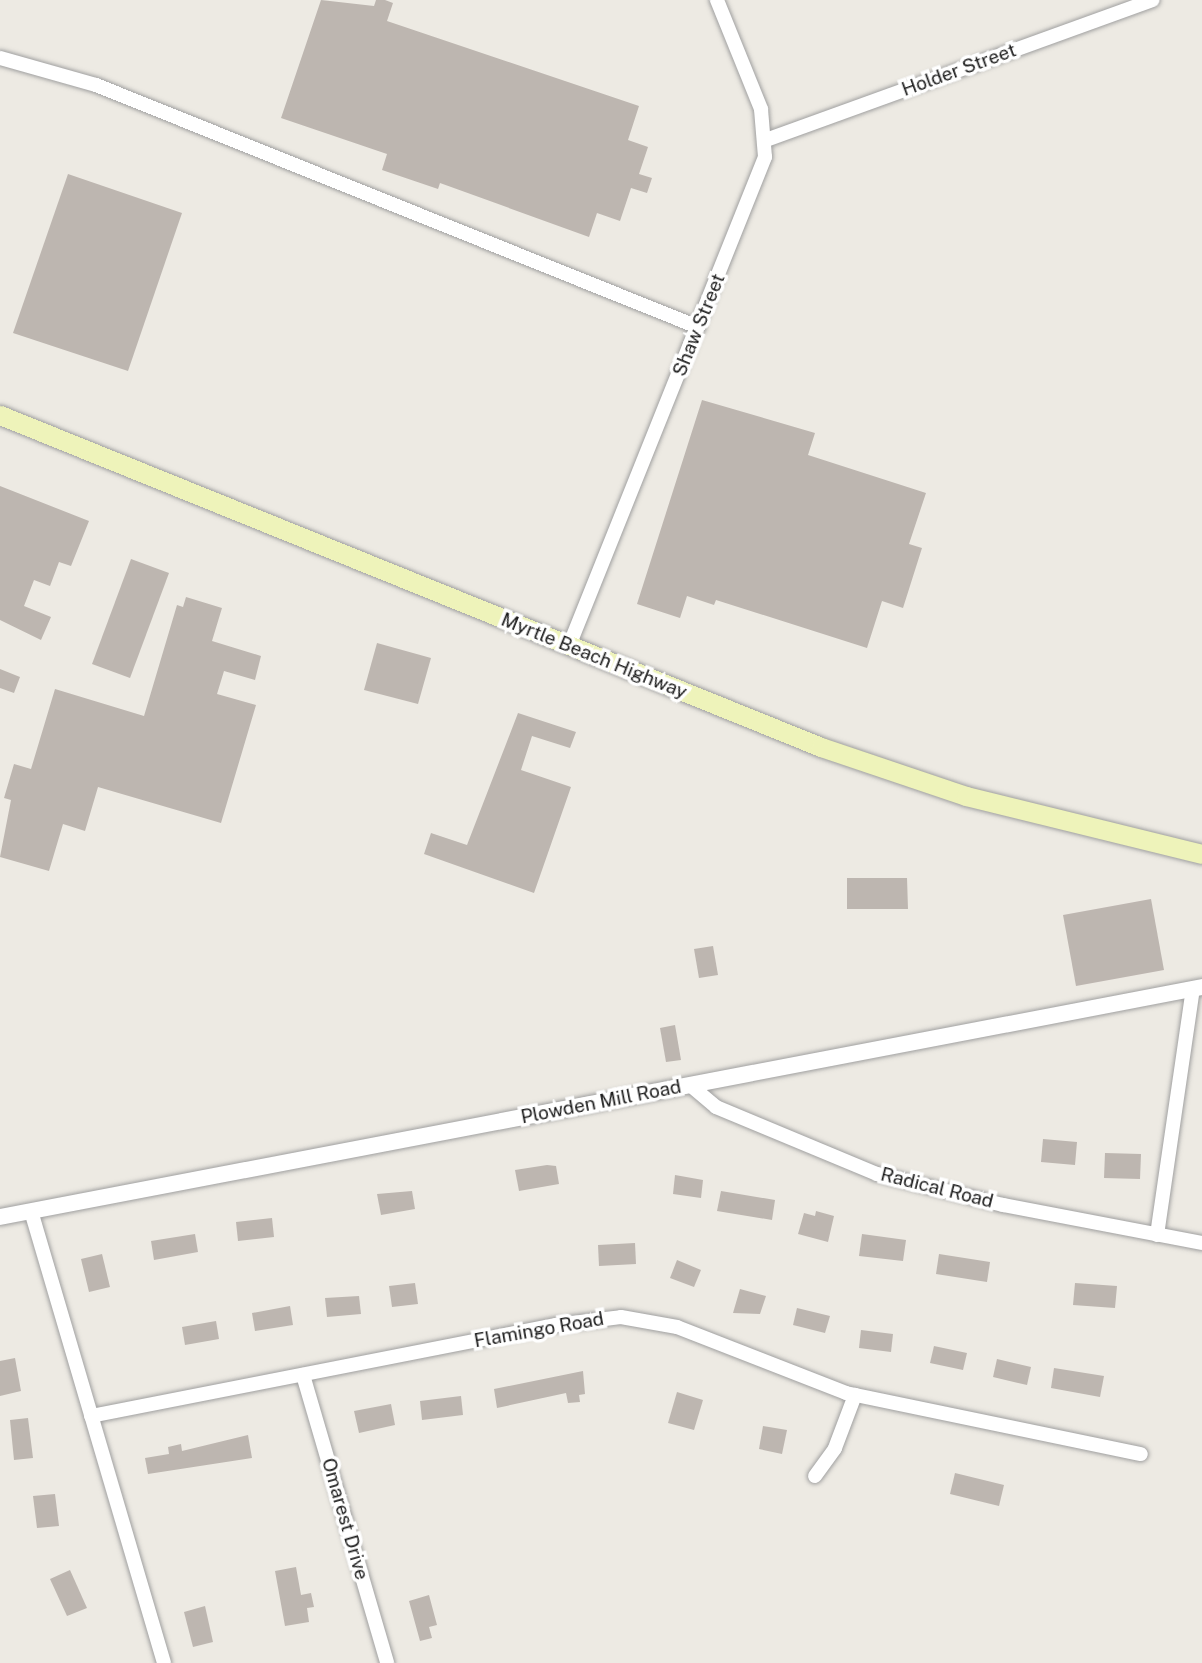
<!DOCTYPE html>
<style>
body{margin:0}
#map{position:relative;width:1202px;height:1663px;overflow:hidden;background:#edeae3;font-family:"Public Sans",sans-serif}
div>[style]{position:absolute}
.building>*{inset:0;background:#bdb6b0}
.roads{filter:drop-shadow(0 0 2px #a0a0a0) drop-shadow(0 0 2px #a0a0a0)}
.minor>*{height:14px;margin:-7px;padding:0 7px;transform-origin:7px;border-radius:7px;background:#fff}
.tertiary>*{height:16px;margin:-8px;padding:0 8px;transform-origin:8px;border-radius:8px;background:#fff}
.secondary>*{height:19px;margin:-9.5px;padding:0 9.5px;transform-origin:9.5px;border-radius:9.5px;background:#eef3ba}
span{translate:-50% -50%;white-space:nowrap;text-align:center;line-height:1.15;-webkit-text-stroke:7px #fff;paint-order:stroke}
.street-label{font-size:19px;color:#1c1c1c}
</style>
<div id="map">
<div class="building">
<i style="clip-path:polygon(321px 0,374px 6px,376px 0,385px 0,393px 3px,387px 21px,639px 106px,628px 140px,648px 147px,639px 174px,652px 178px,647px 193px,631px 188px,620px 221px,597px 213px,589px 237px,440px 183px,438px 189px,382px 170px,387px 154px,281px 118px)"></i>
<i style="clip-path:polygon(68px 174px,182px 213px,128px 371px,13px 333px)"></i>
<i style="clip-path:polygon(702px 400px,815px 433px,808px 455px,926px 493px,909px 544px,922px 548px,903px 608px,882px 601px,867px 648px,716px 600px,714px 605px,687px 596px,680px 618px,637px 604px)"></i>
<i style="clip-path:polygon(0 486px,89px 521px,71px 566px,59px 562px,50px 586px,34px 580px,24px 606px,51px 617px,41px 640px,0 620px)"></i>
<i style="clip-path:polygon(131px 559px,169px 573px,130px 678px,92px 664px)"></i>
<i style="clip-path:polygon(186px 597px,222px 608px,212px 641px,261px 656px,255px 680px,224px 671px,217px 694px,256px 705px,221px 823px,98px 787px,85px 831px,63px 824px,49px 871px,0 857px,11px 800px,4px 798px,14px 764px,31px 769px,55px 689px,144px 716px,177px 605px,183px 607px)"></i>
<i style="clip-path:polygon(377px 643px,431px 658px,418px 704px,364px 690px)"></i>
<i style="clip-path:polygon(0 669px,20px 677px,14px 693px,0 688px)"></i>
<i style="clip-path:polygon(518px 713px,576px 732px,570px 748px,532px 736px,521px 770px,571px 787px,534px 893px,424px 854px,431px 833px,467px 845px)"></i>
<i style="clip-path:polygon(847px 878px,907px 878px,908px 909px,847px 909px)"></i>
<i style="clip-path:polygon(1151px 899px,1164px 970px,1076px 986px,1063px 915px)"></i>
<i style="clip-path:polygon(713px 946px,718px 975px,699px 978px,694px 949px)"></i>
<i style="clip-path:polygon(675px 1025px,681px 1060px,666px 1062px,660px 1028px)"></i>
<i style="clip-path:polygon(1043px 1139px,1077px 1142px,1075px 1165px,1041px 1162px)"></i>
<i style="clip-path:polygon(1105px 1153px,1141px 1154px,1140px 1179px,1104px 1178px)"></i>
<i style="clip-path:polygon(547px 1165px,556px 1166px,559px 1184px,519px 1191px,515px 1170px)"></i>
<i style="clip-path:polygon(675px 1175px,703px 1180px,701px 1198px,673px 1194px)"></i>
<i style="clip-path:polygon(412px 1191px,415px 1209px,381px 1215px,377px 1194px)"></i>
<i style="clip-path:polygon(721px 1191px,775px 1200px,772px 1220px,717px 1211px)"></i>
<i style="clip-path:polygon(816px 1211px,834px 1216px,828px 1242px,798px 1234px,804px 1213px,815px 1216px)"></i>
<i style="clip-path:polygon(272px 1218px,274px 1237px,238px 1241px,236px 1222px)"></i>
<i style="clip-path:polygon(195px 1234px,198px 1252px,154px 1260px,151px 1241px)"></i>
<i style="clip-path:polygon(862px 1234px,906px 1240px,903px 1261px,859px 1256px)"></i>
<i style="clip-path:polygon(635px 1243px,636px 1264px,599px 1266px,598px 1245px)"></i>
<i style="clip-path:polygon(102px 1254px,110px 1287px,89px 1292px,81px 1259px)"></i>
<i style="clip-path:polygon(939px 1254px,990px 1262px,987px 1282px,936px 1274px)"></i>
<i style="clip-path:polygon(677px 1260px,701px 1270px,694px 1287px,670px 1278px)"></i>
<i style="clip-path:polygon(415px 1283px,418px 1304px,392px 1307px,389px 1286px)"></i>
<i style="clip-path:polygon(1075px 1283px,1117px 1286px,1115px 1308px,1073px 1305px)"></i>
<i style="clip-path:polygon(740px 1289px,766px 1296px,760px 1314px,733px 1313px)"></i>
<i style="clip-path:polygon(359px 1296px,361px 1314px,327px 1317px,325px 1298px)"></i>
<i style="clip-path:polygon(290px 1306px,293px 1325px,255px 1331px,252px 1313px)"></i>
<i style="clip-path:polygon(797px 1308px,830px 1316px,825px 1333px,793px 1325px)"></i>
<i style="clip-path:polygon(216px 1321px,219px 1339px,185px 1345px,182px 1327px)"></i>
<i style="clip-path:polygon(861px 1330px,893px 1334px,891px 1352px,859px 1348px)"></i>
<i style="clip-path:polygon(934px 1346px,967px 1353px,963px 1370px,930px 1363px)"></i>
<i style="clip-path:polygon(15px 1358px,21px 1391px,0 1396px,0 1361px)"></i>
<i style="clip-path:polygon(997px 1359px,1031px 1367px,1027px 1385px,993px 1377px)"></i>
<i style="clip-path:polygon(1054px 1368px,1104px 1376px,1100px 1397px,1051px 1388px)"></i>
<i style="clip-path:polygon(583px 1371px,585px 1394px,579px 1395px,580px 1402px,568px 1403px,566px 1393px,497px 1408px,494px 1389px)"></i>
<i style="clip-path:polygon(677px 1392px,703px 1400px,694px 1430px,668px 1423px)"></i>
<i style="clip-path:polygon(461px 1396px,463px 1415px,422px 1420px,420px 1401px)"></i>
<i style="clip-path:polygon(391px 1404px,395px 1425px,359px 1433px,354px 1411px)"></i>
<i style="clip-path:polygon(28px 1418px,33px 1458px,14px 1460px,10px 1420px)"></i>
<i style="clip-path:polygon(763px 1426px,787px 1430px,782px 1454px,759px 1449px)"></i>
<i style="clip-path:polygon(248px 1435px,252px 1458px,148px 1474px,145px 1458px,169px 1454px,168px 1447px,181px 1444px,182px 1451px)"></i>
<i style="clip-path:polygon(955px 1473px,1004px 1485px,999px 1506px,950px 1494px)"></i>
<i style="clip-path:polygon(55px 1494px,59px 1526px,37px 1528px,33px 1496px)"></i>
<i style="clip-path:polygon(296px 1567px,301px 1595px,311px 1593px,314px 1607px,307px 1608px,309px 1622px,285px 1626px,275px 1571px)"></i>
<i style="clip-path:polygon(70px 1570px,87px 1608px,67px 1616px,50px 1579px)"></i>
<i style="clip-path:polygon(429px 1595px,437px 1625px,429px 1627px,432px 1638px,420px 1641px,409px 1601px)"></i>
<i style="clip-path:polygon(205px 1606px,213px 1642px,193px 1647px,184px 1612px)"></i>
</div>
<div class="roads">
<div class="minor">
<i style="left:0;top:58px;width:100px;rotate:15.7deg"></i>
<i style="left:96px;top:85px;width:649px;rotate:21.9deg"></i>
<i style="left:766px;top:140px;width:411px;rotate:-19.9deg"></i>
<i style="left:569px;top:646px;width:527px;rotate:-68.16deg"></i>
<i style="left:765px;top:157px;width:48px;rotate:-94.8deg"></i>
<i style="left:761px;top:109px;width:118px;rotate:-112deg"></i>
<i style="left:690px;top:1085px;width:34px;rotate:40deg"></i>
<i style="left:716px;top:1107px;width:174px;rotate:22.6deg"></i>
<i style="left:877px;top:1174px;width:130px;rotate:13.8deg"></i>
<i style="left:1003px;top:1205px;width:203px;rotate:10.8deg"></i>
<i style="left:31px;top:1211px;width:471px;rotate:73.6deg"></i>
<i style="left:1157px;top:1235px;width:249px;rotate:-81.7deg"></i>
<i style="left:303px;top:1375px;width:300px;rotate:73.7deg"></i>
<i style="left:91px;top:1416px;width:474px;rotate:-11.1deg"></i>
<i style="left:556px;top:1325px;width:65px;rotate:-7deg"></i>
<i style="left:621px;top:1317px;width:57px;rotate:10.1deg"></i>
<i style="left:677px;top:1327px;width:181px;rotate:21.3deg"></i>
<i style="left:846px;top:1393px;width:301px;rotate:11.7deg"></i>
<i style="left:815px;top:1476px;width:34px;rotate:-54deg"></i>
<i style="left:835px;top:1448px;width:57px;rotate:-69.3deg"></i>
</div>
<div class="tertiary">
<i style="left:0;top:1217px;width:1224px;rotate:-10.83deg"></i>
</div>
<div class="secondary">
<i style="left:0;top:415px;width:886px;rotate:22.02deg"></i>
<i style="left:821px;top:747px;width:153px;rotate:18.7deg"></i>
<i style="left:966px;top:796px;width:243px;rotate:13.8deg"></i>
</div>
</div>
<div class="street-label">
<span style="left:959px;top:70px;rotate:-20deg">Holder Street</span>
<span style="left:699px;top:325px;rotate:-68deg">Shaw Street</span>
<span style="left:594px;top:656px;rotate:22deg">Myrtle Beach Highway</span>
<span style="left:601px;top:1102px;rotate:-11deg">Plowden Mill Road</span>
<span style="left:937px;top:1188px;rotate:14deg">Radical Road</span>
<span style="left:539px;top:1330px;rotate:-10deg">Flamingo Road</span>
<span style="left:345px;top:1519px;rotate:74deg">Omarest Drive</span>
</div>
</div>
